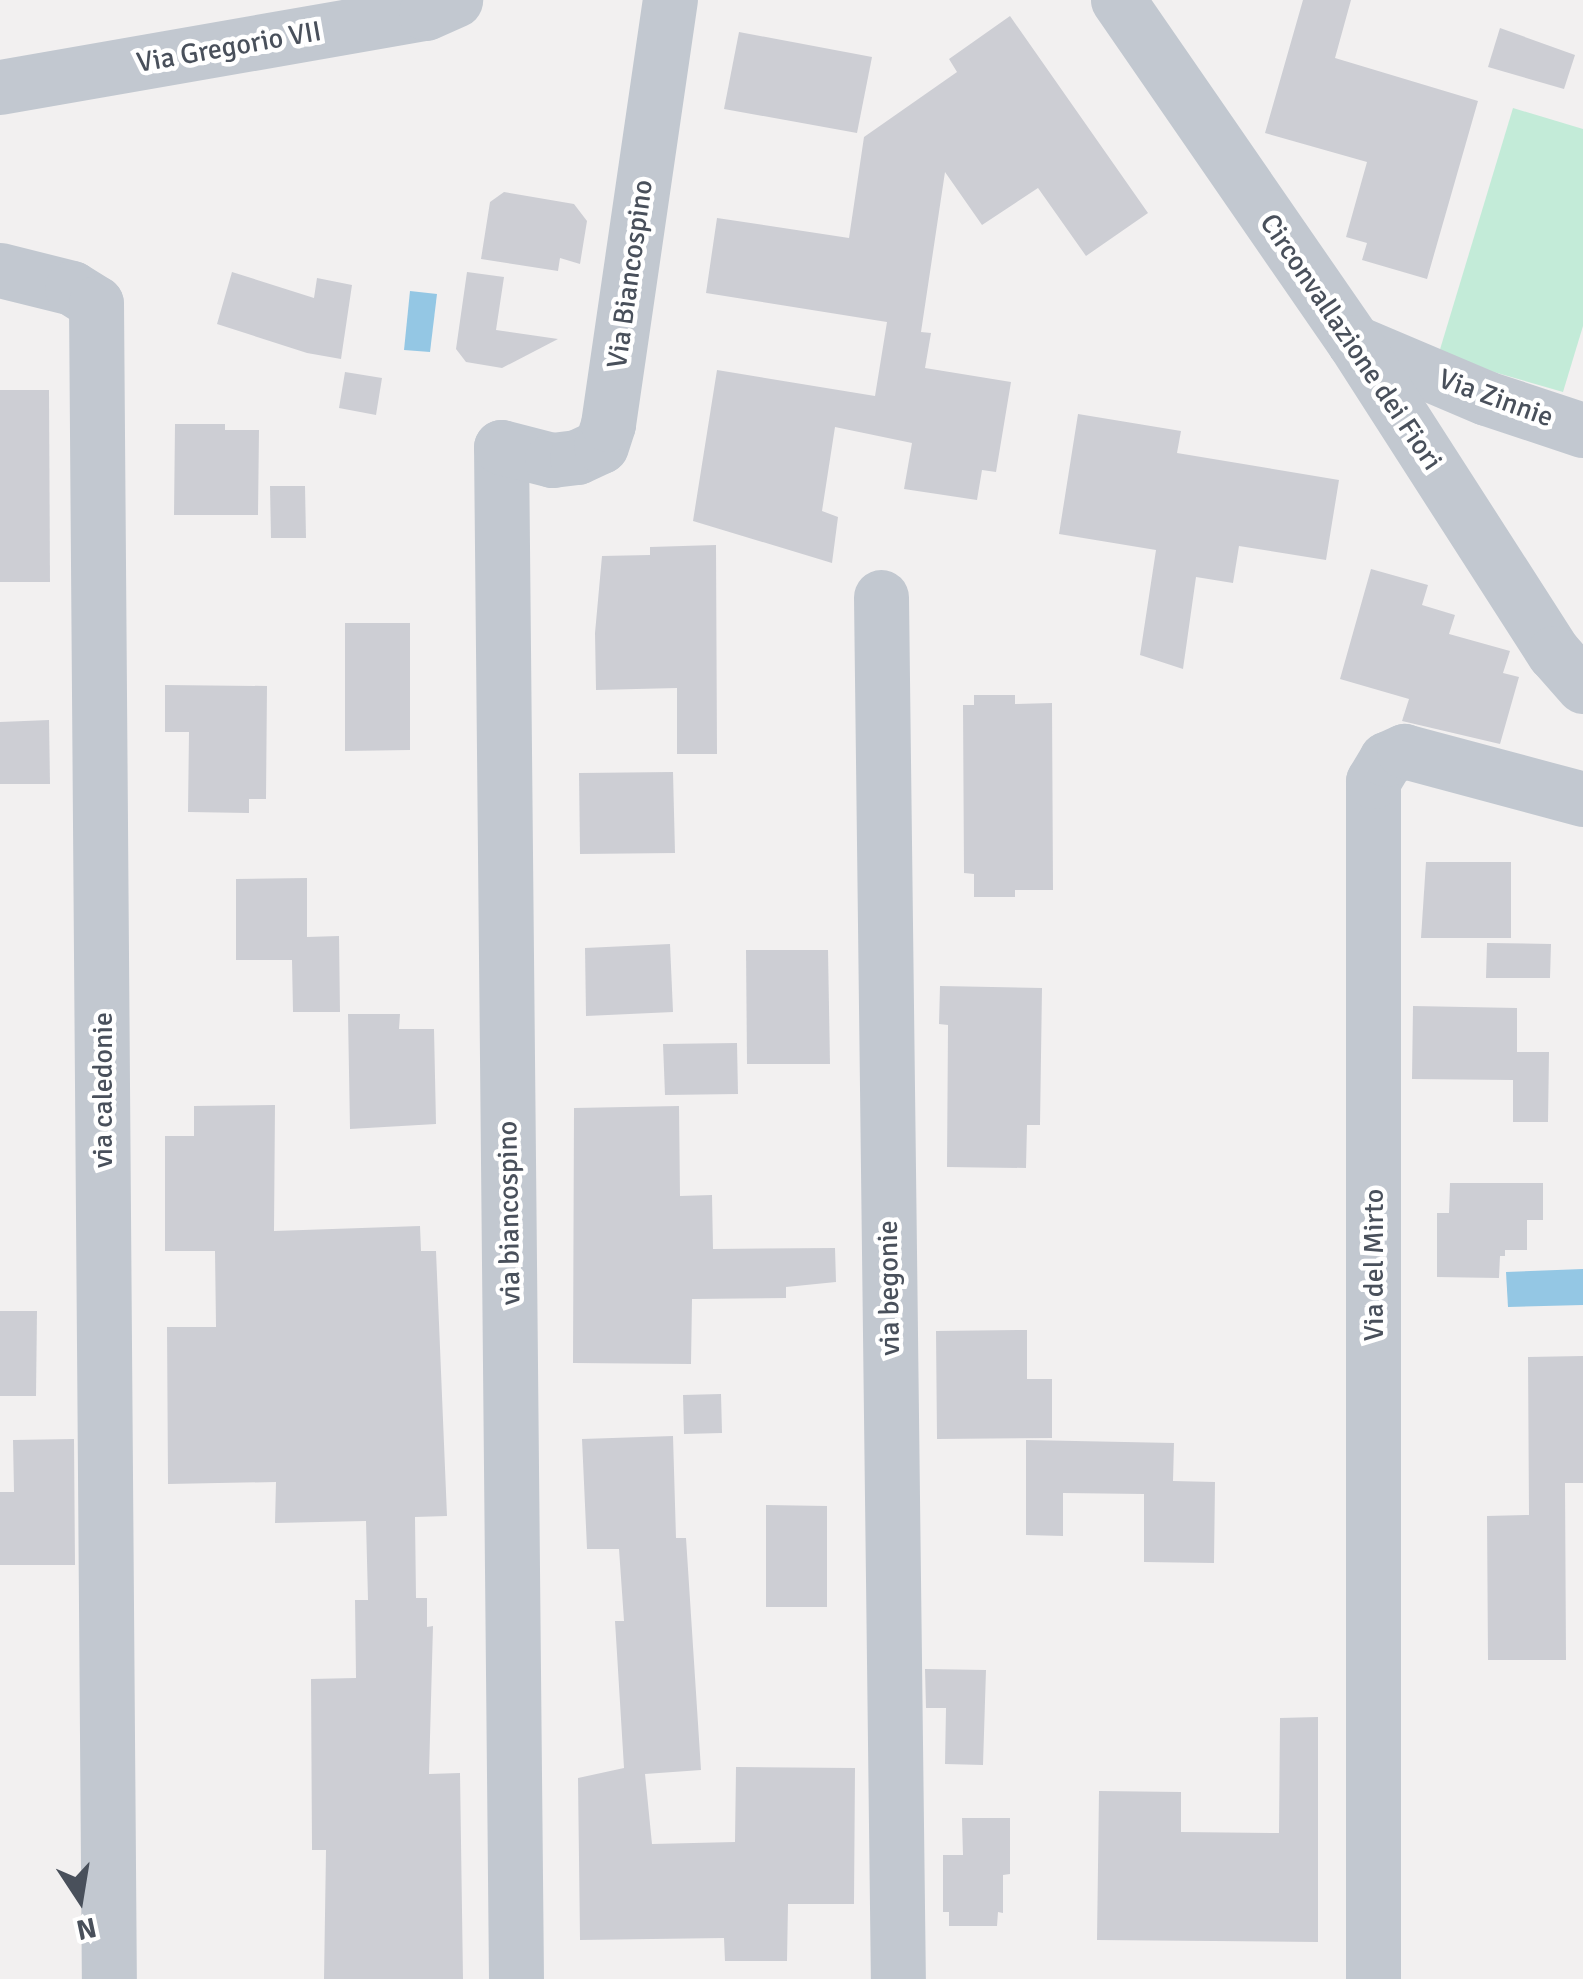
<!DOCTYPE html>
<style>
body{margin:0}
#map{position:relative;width:1583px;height:1979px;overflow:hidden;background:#f2f0f0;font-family:Signika,sans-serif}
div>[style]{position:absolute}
.green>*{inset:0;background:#c3ebd8}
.water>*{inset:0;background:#94c7e4}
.building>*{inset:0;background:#cdced4}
.minor>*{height:55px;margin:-27.5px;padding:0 27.5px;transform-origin:27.5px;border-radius:27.5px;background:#c2c8d0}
.tertiary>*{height:55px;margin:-27.5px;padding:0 27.5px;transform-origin:27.5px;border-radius:27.5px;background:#c2c8d0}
span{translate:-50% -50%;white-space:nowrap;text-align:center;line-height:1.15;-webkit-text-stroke:9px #fff;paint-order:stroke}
.street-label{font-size:28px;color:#49505b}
.north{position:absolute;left:30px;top:1849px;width:100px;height:100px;-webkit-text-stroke:8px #fff;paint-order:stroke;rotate:168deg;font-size:28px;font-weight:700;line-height:40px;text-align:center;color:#49505b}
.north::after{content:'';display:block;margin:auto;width:35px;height:45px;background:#49505b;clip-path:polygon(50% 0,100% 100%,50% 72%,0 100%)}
</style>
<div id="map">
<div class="green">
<i style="clip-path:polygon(1513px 108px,1583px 129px,1583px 326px,1563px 392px,1438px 356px)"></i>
</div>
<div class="water">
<i style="clip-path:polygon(410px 291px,437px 294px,430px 352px,404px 350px)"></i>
<i style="clip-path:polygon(1583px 1269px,1583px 1305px,1508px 1307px,1506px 1272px)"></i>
</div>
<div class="building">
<i style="clip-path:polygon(1303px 0,1351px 0,1335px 58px,1478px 101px,1427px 279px,1362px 260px,1367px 243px,1346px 237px,1367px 162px,1265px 133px)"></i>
<i style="clip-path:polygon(1010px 16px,1148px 213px,1086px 256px,1038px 188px,982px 225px,945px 172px,921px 332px,931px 333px,925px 368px,1011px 382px,996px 472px,982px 470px,977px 500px,904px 489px,912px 443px,835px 427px,822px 511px,838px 517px,832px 563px,693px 521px,717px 370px,875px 396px,887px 322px,706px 293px,717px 218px,849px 238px,864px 137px,957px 72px,949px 59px)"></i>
<i style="clip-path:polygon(1500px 28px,1575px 55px,1564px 89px,1488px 67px)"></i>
<i style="clip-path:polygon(739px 32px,872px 57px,857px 133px,724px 109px)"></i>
<i style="clip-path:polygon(504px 192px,574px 204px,587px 221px,580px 264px,560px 258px,558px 271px,481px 259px,490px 202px)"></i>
<i style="clip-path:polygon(232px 272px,314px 298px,317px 278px,352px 285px,341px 359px,307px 353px,217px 324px)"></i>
<i style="clip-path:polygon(467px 272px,504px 277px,496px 330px,558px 339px,502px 368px,466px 362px,456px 349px)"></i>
<i style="clip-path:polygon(345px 372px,382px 378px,376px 415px,339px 408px)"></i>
<i style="clip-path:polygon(0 390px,49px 390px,50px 582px,0 582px)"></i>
<i style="clip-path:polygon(1078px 414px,1181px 431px,1177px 453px,1339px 480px,1326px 560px,1239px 546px,1233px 583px,1196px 577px,1183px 669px,1140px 655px,1156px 550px,1059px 534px)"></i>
<i style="clip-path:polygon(175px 424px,225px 424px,225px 430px,259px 430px,258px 515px,174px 515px)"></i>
<i style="clip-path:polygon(270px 486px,305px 486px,306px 538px,271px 538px)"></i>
<i style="clip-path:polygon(716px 545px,717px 754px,677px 754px,677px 688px,596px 690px,595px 633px,602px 556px,650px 555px,650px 547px)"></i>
<i style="clip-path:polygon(1371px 569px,1428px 585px,1422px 605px,1455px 615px,1449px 634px,1510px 651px,1503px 673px,1519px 677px,1500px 744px,1402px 721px,1409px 699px,1340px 679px)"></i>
<i style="clip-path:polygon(345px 623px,410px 623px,410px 750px,345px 751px)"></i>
<i style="clip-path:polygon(165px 685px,267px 686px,266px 799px,249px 799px,249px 813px,188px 812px,189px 732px,165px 732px)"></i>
<i style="clip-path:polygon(974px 695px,1015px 695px,1015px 704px,1052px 703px,1053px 890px,1015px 890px,1015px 897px,974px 897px,974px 874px,964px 873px,963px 705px,974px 705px)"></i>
<i style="clip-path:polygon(49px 720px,50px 784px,0 784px,0 722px)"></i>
<i style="clip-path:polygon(673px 772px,675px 853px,580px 854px,579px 773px)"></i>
<i style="clip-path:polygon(1426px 862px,1511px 862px,1511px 938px,1421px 938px)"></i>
<i style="clip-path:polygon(307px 878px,307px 937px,339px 936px,340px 1012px,293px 1012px,292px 960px,236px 960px,236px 879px)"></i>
<i style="clip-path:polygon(1487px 943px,1551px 944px,1550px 978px,1486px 978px)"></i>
<i style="clip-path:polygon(670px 944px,673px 1012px,586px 1016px,585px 948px)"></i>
<i style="clip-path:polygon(746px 950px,828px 950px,830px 1064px,747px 1064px)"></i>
<i style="clip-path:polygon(940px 986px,1042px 988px,1040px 1125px,1027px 1125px,1026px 1168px,947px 1167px,948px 1025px,939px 1024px)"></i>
<i style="clip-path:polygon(1413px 1006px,1517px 1008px,1517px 1052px,1549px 1052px,1548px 1122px,1513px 1122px,1513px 1080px,1412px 1079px)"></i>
<i style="clip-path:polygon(348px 1014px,400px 1014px,399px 1029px,434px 1029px,436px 1124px,350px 1129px)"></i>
<i style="clip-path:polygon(737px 1043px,738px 1094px,665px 1095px,663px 1044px)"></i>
<i style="clip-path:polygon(275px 1105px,274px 1231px,420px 1226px,421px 1251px,436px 1251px,447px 1516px,415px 1517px,416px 1598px,427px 1598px,427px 1627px,433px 1626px,429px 1774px,460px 1773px,463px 1979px,324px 1979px,326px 1850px,312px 1850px,311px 1679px,356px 1678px,355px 1600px,368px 1600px,366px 1521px,275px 1523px,276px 1482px,168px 1484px,167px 1327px,216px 1327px,215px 1251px,165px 1251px,165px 1136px,194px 1136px,194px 1106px)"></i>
<i style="clip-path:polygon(679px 1106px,680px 1196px,712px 1195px,713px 1249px,835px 1248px,836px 1282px,786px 1287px,786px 1298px,692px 1299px,691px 1364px,573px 1363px,574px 1108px)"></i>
<i style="clip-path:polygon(1450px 1183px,1543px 1183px,1543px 1220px,1527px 1220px,1527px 1250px,1505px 1250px,1505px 1256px,1500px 1256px,1499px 1278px,1437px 1277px,1437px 1213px,1449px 1213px)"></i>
<i style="clip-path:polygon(0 1311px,37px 1311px,36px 1396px,0 1396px)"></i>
<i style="clip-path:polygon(1027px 1330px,1027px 1379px,1052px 1379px,1052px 1438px,937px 1439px,936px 1331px)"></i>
<i style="clip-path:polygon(1583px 1356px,1583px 1483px,1565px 1483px,1566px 1660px,1488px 1660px,1487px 1516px,1529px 1515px,1528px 1357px)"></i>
<i style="clip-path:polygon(721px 1394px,722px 1433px,684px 1434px,683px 1395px)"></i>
<i style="clip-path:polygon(673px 1436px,676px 1538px,686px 1538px,701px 1770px,645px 1774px,652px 1844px,735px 1842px,736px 1767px,855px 1768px,854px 1904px,788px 1904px,787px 1961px,725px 1961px,724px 1938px,580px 1940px,578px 1778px,624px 1768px,615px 1621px,624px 1621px,619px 1549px,587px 1549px,582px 1439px)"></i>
<i style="clip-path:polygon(74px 1439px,75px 1565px,0 1565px,0 1492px,14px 1492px,13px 1440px)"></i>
<i style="clip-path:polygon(1026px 1440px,1174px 1443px,1173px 1481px,1215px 1482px,1214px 1563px,1144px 1562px,1144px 1494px,1063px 1493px,1063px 1536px,1026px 1535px)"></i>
<i style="clip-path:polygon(766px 1505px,827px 1506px,827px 1607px,766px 1607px)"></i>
<i style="clip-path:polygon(925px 1669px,986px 1670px,983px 1765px,945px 1764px,946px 1708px,926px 1708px)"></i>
<i style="clip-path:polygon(1318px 1717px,1318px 1942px,1097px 1940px,1099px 1791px,1181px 1792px,1181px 1832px,1279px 1833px,1280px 1718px)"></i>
<i style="clip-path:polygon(962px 1818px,1010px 1818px,1010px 1874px,1003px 1875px,1003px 1913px,998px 1912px,997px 1926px,949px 1926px,949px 1912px,943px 1912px,943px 1855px,963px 1855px)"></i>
</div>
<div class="minor">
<i style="left:0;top:87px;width:432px;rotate:-9.9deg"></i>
<i style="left:426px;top:13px;width:32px;rotate:-24deg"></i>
<i style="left:0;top:270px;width:74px;rotate:14deg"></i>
<i style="left:72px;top:288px;width:28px;rotate:32deg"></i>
<i style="left:96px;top:303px;width:1676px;rotate:89.56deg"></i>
<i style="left:1354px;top:342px;width:143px;rotate:23deg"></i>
<i style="left:1486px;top:398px;width:102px;rotate:18.3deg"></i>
<i style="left:881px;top:597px;width:1382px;rotate:89.3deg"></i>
<i style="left:516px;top:1979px;width:1532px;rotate:-90.56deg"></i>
<i style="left:501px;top:447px;width:53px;rotate:14.3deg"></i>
<i style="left:552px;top:460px;width:25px;rotate:-7deg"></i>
<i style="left:577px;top:457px;width:26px;rotate:-25deg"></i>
<i style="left:601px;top:446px;width:23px;rotate:-72deg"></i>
<i style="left:608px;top:424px;width:429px;rotate:-81.7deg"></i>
<i style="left:1373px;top:1979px;width:1198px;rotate:-90deg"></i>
<i style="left:1373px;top:781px;width:26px;rotate:-59deg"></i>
<i style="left:1386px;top:759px;width:20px;rotate:-24deg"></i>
<i style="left:1404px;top:751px;width:185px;rotate:15deg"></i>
</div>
<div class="tertiary">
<i style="left:1118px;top:0;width:416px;rotate:55.4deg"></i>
<i style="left:1354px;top:342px;width:370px;rotate:57.3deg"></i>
<i style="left:1554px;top:653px;width:44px;rotate:48.7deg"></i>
</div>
<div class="street-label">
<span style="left:229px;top:47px;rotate:-10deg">Via Gregorio VII</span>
<span style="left:630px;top:274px;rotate:-82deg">Via Biancospino</span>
<span style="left:1351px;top:342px;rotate:56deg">Circonvallazione dei Fiori</span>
<span style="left:1496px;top:398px;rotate:20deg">Via Zinnie</span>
<span style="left:103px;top:1090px;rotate:-90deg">via caledonie</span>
<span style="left:509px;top:1213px;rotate:-91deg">via biancospino</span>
<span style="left:1374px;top:1265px;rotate:-90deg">Via del Mirto</span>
<span style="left:889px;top:1288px;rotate:-91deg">via begonie</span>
</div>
<div class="north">N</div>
</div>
